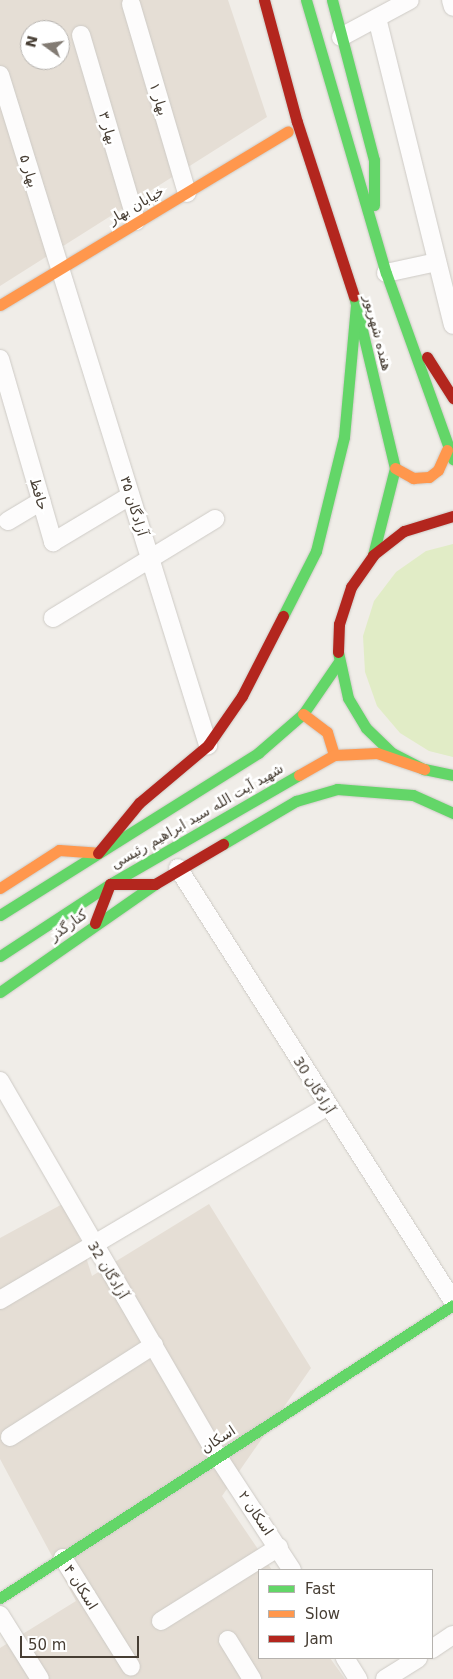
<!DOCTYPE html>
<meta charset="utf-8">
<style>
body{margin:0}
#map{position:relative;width:453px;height:1679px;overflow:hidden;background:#f0ede8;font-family:"DejaVu Sans","Noto Sans Arabic",sans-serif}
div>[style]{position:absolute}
.residential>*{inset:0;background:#e5ded5}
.green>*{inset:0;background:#e1ecc6}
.roads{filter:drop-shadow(0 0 1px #cecbc6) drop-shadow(0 0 1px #cecbc6)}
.street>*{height:18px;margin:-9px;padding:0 9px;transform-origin:9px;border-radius:9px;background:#fdfcfc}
.fast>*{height:11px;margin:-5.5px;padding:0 5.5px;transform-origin:5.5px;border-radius:5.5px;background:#63d668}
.slow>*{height:11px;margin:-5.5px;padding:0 5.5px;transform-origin:5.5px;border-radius:5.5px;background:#ff974d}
.jam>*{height:11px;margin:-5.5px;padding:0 5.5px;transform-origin:5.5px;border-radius:5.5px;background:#b3261e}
span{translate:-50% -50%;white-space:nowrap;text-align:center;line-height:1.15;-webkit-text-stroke:5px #fff;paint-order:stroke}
.street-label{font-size:14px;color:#473e34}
.legend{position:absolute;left:258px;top:1569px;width:175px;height:90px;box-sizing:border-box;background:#fff;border:1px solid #b5b2ae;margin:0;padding:6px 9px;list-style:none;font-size:15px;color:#473e34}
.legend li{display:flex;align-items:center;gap:10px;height:25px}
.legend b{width:25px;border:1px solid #b5b2ae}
.north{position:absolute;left:20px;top:20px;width:50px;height:50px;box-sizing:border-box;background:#fff;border:1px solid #b5b2ae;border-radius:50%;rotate:284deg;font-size:14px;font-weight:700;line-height:20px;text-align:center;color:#473e34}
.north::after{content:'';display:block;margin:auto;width:18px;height:22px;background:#827b73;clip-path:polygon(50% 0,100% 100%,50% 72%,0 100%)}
.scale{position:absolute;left:20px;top:1636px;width:119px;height:22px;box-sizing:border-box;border:2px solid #473e34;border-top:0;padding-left:6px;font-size:15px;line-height:18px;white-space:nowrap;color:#473e34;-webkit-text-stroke:4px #fff;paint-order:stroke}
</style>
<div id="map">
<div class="residential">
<i style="clip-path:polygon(evenodd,0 0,228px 0,267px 117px,0 286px,0 0,30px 30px,60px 30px,60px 60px,30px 60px,30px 30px)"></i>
<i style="clip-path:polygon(68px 1201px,92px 1276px,209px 1204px,311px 1368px,222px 1496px,272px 1570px,259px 1570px,259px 1658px,330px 1658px,345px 1679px,0 1679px,0 1648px,76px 1601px,0 1459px,0 1238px)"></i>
</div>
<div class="green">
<i style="clip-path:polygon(453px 544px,453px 757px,429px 751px,400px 733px,377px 706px,365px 672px,363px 636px,374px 601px,396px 572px,426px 551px)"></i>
</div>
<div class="roads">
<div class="street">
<i style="left:451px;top:0;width:7px;rotate:74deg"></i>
<i style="left:131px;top:4px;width:197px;rotate:73.5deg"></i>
<i style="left:377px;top:18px;width:316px;rotate:76.1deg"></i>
<i style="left:81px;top:35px;width:194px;rotate:73.5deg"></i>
<i style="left:341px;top:37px;width:78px;rotate:-28.2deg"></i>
<i style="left:0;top:75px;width:702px;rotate:72.75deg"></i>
<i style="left:386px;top:273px;width:52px;rotate:-12.2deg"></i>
<i style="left:0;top:359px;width:191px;rotate:73.8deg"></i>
<i style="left:53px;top:542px;width:90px;rotate:-30.9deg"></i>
<i style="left:8px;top:521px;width:39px;rotate:-31deg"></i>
<i style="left:53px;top:618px;width:190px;rotate:-31.4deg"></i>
<i style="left:178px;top:868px;width:513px;rotate:57.58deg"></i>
<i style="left:0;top:1081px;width:435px;rotate:59.9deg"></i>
<i style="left:218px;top:1457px;width:135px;rotate:56.8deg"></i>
<i style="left:0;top:1300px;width:381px;rotate:-30.6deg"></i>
<i style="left:10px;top:1437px;width:171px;rotate:-32.6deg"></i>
<i style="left:63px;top:1558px;width:128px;rotate:58deg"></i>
<i style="left:0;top:1615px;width:75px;rotate:58deg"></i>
<i style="left:161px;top:1621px;width:139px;rotate:-32.1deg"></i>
<i style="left:228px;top:1640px;width:46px;rotate:58.4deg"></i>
<i style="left:432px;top:1649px;width:25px;rotate:-34deg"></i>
<i style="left:345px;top:1658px;width:25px;rotate:58deg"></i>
<i style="left:385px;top:1679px;width:39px;rotate:-32deg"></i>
</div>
<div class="fast">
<i style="left:306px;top:0;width:284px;rotate:73.7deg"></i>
<i style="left:386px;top:273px;width:198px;rotate:70.2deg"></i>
<i style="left:332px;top:0;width:165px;rotate:75.3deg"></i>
<i style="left:374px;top:160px;width:45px;rotate:90deg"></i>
<i style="left:354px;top:296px;width:177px;rotate:76.6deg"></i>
<i style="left:395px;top:468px;width:90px;rotate:104.2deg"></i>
<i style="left:283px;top:616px;width:73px;rotate:-63.1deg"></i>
<i style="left:316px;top:551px;width:117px;rotate:-76.2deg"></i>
<i style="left:344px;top:437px;width:134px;rotate:-84.8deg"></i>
<i style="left:338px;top:652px;width:47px;rotate:77.7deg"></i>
<i style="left:348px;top:698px;width:35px;rotate:59deg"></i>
<i style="left:366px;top:728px;width:36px;rotate:44deg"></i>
<i style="left:392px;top:753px;width:36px;rotate:27deg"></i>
<i style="left:424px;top:769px;width:30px;rotate:12deg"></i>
<i style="left:223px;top:844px;width:85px;rotate:-30.5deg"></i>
<i style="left:296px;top:801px;width:43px;rotate:-16.3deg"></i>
<i style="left:337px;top:789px;width:76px;rotate:4.5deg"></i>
<i style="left:413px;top:795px;width:44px;rotate:24.2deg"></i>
<i style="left:0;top:915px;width:305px;rotate:-32.1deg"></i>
<i style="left:258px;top:753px;width:60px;rotate:-40.9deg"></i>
<i style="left:303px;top:714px;width:62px;rotate:-55.5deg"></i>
<i style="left:0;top:956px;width:131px;rotate:-33.2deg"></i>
<i style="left:110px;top:884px;width:218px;rotate:-30deg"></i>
<i style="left:0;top:992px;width:189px;rotate:-34.9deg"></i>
<i style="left:0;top:1598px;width:539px;rotate:-32.89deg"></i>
</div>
<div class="slow">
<i style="left:0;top:305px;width:336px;rotate:-31.1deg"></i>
<i style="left:395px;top:468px;width:21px;rotate:29deg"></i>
<i style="left:413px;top:478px;width:16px;rotate:-4deg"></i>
<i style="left:429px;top:477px;width:11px;rotate:-38deg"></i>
<i style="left:438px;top:470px;width:22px;rotate:-66deg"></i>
<i style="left:303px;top:714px;width:30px;rotate:37deg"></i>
<i style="left:327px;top:732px;width:24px;rotate:73deg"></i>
<i style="left:299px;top:775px;width:40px;rotate:-29.7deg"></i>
<i style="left:334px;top:755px;width:43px;rotate:-2.7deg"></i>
<i style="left:377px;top:753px;width:50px;rotate:18.8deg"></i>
<i style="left:0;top:888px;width:70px;rotate:-32.8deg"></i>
<i style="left:59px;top:850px;width:39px;rotate:4deg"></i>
</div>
<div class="jam">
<i style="left:264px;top:0;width:126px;rotate:74.9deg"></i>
<i style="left:297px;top:122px;width:183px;rotate:71.9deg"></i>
<i style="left:427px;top:357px;width:49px;rotate:57.6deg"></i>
<i style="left:338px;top:652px;width:28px;rotate:-88deg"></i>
<i style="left:339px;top:624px;width:39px;rotate:-72deg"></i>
<i style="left:351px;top:587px;width:39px;rotate:-55deg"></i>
<i style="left:373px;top:555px;width:39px;rotate:-38deg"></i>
<i style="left:404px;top:531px;width:51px;rotate:-17deg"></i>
<i style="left:98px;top:853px;width:65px;rotate:-50.6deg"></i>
<i style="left:139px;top:803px;width:90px;rotate:-40deg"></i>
<i style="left:208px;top:745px;width:60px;rotate:-55.2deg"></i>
<i style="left:242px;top:696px;width:90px;rotate:-62.9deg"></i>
<i style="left:95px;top:923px;width:42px;rotate:-69deg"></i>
<i style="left:110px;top:884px;width:45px"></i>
<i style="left:155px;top:884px;width:79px;rotate:-30.5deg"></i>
</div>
</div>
<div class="street-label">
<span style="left:159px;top:99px;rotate:73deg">بهار ۱</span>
<span style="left:108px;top:128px;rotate:74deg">بهار ۳</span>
<span style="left:29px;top:171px;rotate:73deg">بهار ۵</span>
<span style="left:136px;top:205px;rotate:-30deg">خیابان بهار</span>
<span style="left:378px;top:333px;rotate:76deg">هفده شهریور</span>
<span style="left:39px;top:494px;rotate:74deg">حافظ</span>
<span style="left:134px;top:506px;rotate:73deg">آزادگان ۳۵</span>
<span style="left:197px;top:816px;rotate:-30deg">شهید آیت الله سید ابراهیم رئیسی</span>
<span style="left:68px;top:925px;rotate:-36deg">کنارگذر</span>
<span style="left:314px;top:1085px;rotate:58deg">آزادگان 30</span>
<span style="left:108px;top:1270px;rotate:59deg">آزادگان 32</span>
<span style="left:218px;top:1439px;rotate:-33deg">اسکان</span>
<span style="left:256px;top:1513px;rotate:56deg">اسکان ۲</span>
<span style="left:81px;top:1587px;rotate:58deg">اسکان ۴</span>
</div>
<ul class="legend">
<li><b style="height:6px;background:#63d668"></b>Fast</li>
<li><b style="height:6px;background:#ff974d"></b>Slow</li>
<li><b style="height:6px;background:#b3261e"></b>Jam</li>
</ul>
<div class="north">N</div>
<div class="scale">50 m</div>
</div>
